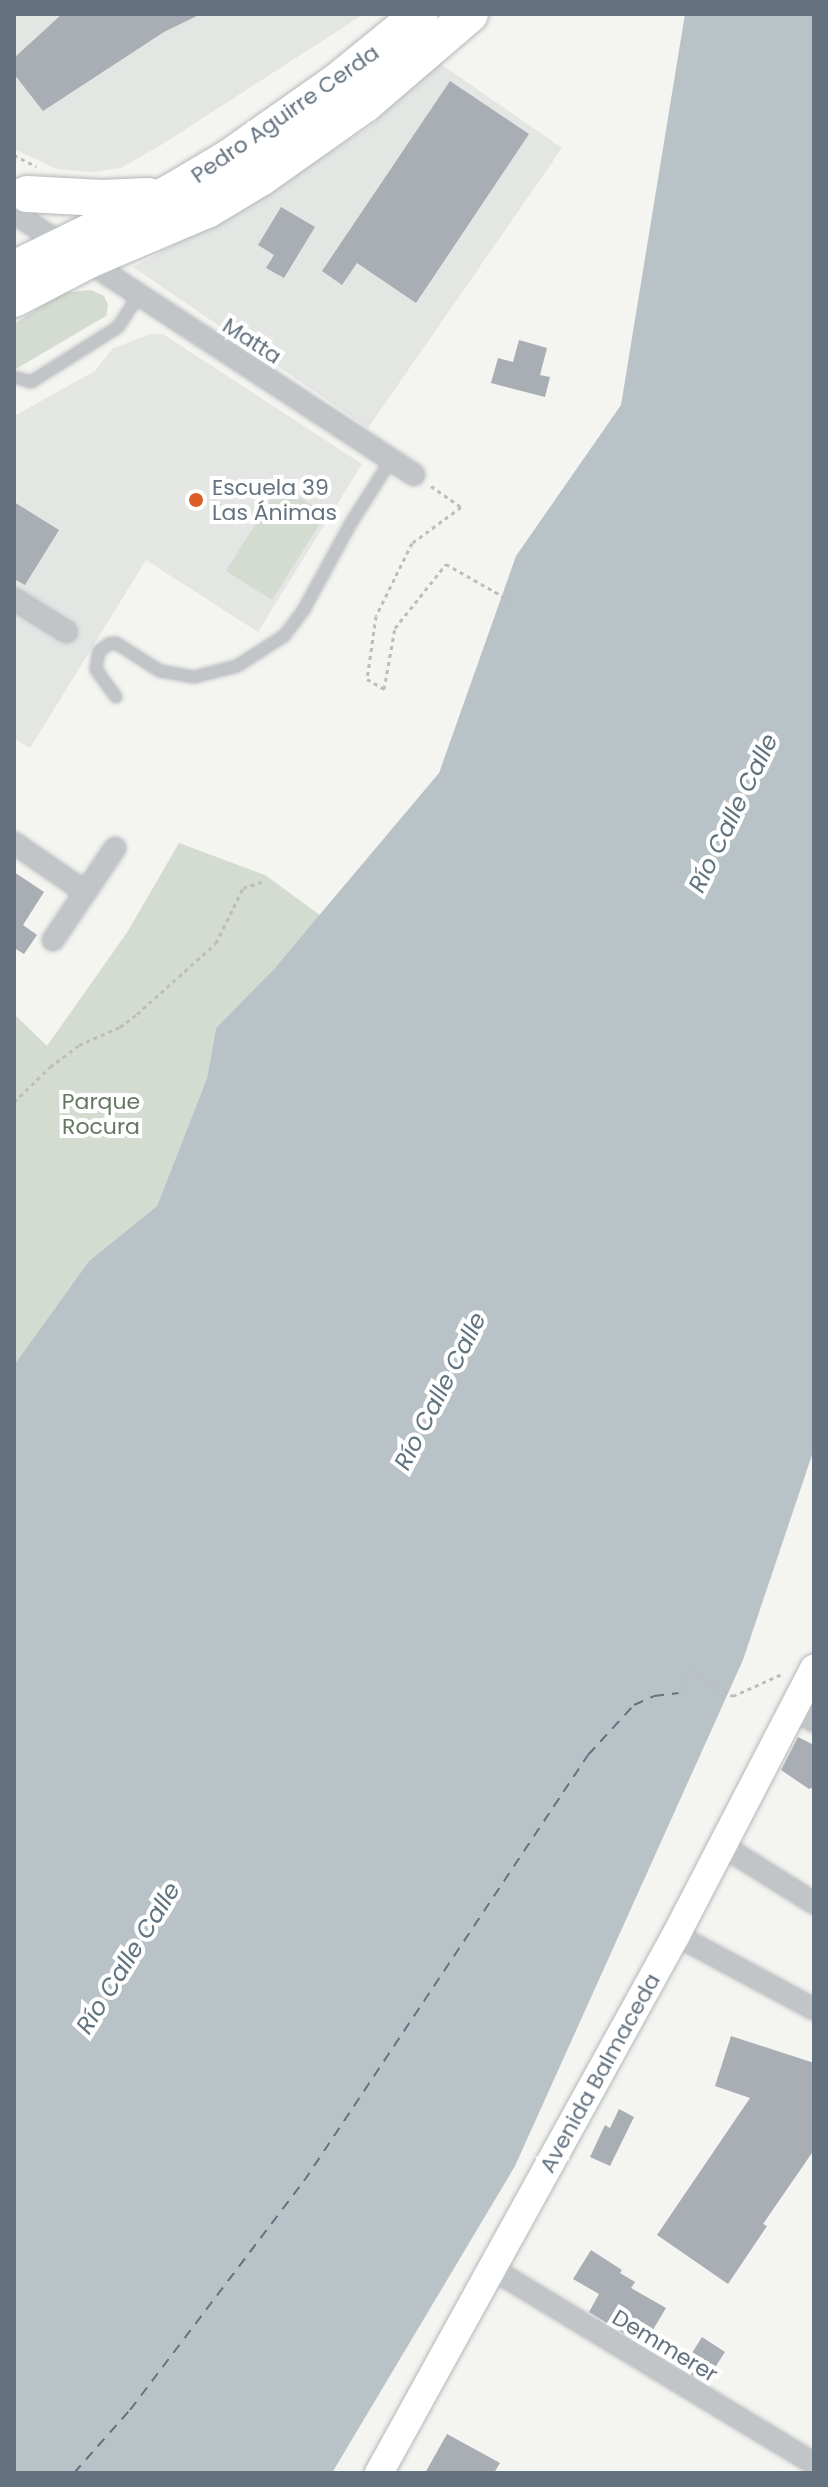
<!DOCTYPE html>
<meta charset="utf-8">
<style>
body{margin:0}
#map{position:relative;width:828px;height:2487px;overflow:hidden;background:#f4f4f0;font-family:Poppins,sans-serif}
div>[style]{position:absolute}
.built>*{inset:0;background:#e4e6e4}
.green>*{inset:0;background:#d4dbd1}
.water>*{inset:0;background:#b9c3c7}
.ferry>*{height:2px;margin-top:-1px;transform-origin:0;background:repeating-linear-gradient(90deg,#60737e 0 10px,transparent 0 18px)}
.building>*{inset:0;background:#a8aeb4}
.path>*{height:3px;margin-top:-1.5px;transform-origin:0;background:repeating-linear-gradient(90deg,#bbbdbf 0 4px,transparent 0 8px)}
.roads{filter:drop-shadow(0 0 2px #b4b8bc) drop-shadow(0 0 2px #b4b8bc)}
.lane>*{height:10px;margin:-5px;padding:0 5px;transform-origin:5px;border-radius:5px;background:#c2c5c8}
.street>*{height:20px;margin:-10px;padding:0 10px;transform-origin:10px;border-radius:10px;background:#c2c5c8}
.secondary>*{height:28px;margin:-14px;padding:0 14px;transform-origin:14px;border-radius:14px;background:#fff}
.highway>*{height:36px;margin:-18px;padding:0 18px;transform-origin:18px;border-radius:18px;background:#fff}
.dots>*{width:22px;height:22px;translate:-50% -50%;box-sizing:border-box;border:4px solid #fff;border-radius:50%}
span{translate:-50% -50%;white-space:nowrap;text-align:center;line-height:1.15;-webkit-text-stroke:8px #fff;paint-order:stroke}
.street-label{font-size:22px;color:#647280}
.poi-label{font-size:22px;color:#647280}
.left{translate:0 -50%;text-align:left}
.park-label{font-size:22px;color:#667863}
.water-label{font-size:24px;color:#60737e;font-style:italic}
.frame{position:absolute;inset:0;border:16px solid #647280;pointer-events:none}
</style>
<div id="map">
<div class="built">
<i style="clip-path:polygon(14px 14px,364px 14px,161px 145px,121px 168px,92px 172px,57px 169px,14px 149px)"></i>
<i style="clip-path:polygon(438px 62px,562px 148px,368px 428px,133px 267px,244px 207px,369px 127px)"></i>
<i style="clip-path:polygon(150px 334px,163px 334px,362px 464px,258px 632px,146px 560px,30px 748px,14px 739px,14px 416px,95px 371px,112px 349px)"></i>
</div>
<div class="green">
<i style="clip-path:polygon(91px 290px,104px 296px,108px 305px,106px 316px,14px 370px,14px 324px,62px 293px)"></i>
<i style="clip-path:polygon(280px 485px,326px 514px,272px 600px,226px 571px)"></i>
<i style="clip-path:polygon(179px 843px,265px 875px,320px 915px,274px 969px,216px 1028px,207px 1078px,157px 1206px,89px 1261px,14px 1365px,14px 1014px,47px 1046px,128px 931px)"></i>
</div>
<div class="water">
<i style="clip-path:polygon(685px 14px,814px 14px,814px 1449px,743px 1660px,515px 2166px,332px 2473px,14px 2473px,14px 1365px,89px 1261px,157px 1206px,207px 1078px,216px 1028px,274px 969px,439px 773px,516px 556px,621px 405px)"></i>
</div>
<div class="ferry">
<i style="left:74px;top:2473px;width:84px;rotate:-48.4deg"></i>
<i style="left:130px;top:2410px;width:288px;rotate:-52.8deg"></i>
<i style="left:304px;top:2181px;width:512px;rotate:-56.31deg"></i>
<i style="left:588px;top:1755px;width:68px;rotate:-47.4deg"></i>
<i style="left:634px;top:1705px;width:22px;rotate:-24deg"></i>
<i style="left:654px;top:1696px;width:25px;rotate:-7deg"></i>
</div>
<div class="building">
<i style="clip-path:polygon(62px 14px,201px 14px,164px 32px,43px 111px,14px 74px,14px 58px)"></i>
<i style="clip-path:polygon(450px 81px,529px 134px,416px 303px,357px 263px,342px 285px,322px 271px)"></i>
<i style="clip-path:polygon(281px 207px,315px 227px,284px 278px,266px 268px,274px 255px,258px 245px)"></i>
<i style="clip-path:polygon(519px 340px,547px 348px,540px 375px,550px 377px,545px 397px,491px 383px,498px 358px,513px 362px)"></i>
<i style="clip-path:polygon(14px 502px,59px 530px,25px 585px,14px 579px)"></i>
<i style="clip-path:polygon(14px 872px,44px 892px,23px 925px,37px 935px,24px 954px,14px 948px)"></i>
<i style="clip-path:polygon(798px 1737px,814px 1745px,814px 1787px,809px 1789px,781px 1770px)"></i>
<i style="clip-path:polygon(731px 2036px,814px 2063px,814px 2150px,763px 2224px,767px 2226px,728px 2284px,657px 2235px,750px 2098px,715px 2086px)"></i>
<i style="clip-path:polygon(619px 2109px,634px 2117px,610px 2166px,590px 2157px,605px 2125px,610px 2128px)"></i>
<i style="clip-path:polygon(591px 2250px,622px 2270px,620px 2273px,635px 2282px,631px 2288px,666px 2308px,648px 2338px,654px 2341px,649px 2349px,589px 2312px,599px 2294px,573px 2279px)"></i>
<i style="clip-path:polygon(702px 2337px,725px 2352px,705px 2383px,682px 2369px)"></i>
<i style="clip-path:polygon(447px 2434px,500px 2463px,494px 2473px,425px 2473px)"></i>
</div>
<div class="path">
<i style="left:14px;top:155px;width:25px;rotate:27deg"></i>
<i style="left:431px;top:486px;width:37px;rotate:35deg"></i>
<i style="left:461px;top:507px;width:61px;rotate:143.7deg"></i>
<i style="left:412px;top:543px;width:81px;rotate:116.3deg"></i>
<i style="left:376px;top:616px;width:64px;rotate:98.1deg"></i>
<i style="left:367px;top:679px;width:20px;rotate:30deg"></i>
<i style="left:384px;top:689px;width:62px;rotate:-79.8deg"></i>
<i style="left:395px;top:628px;width:82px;rotate:-51.4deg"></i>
<i style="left:446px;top:564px;width:77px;rotate:29.6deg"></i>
<i style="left:14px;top:1102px;width:50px;rotate:-44.2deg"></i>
<i style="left:50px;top:1067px;width:36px;rotate:-37deg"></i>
<i style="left:79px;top:1045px;width:45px;rotate:-23.7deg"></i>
<i style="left:120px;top:1027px;width:21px;rotate:-37deg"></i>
<i style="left:137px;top:1014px;width:106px;rotate:-41.9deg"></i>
<i style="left:216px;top:943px;width:61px;rotate:-63.9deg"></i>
<i style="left:243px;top:888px;width:20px;rotate:-18deg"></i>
<i style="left:679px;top:1693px;width:25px;rotate:-67deg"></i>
<i style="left:689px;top:1670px;width:51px;rotate:30.6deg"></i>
<i style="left:733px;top:1696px;width:54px;rotate:-24.2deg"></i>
</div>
<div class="roads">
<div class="lane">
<i style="left:14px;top:377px;width:18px;rotate:16deg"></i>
<i style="left:31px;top:382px;width:103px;rotate:-32.3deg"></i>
<i style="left:118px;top:327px;width:37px;rotate:-57deg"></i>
<i style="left:116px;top:697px;width:34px;rotate:-126deg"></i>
<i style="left:96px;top:669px;width:18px;rotate:-81deg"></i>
<i style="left:99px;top:651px;width:12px;rotate:-35deg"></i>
<i style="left:109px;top:644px;width:7px;rotate:-8deg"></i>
<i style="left:116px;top:643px;width:52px;rotate:32.5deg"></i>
<i style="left:160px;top:671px;width:35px;rotate:10deg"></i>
<i style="left:194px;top:677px;width:44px;rotate:-14.3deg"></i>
<i style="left:237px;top:666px;width:56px;rotate:-32.6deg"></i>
<i style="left:284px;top:636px;width:31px;rotate:-53deg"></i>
<i style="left:303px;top:611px;width:100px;rotate:-61.4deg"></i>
<i style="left:351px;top:523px;width:75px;rotate:-57.6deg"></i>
</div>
<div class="street">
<i style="left:14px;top:213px;width:478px;rotate:33.2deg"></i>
<i style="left:14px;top:599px;width:62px;rotate:31.9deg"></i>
<i style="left:14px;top:843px;width:86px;rotate:34.6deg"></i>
<i style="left:53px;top:940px;width:111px;rotate:-56deg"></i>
<i style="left:793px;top:1709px;width:24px;rotate:30deg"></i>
<i style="left:723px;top:1846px;width:107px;rotate:32.1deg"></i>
<i style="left:676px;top:1935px;width:157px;rotate:28.2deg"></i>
<i style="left:491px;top:2268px;width:378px;rotate:31.2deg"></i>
</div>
<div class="secondary">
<i style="left:379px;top:2473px;width:615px;rotate:-61.1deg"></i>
<i style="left:676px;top:1935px;width:300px;rotate:-62.6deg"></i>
</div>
<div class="highway">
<i style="left:27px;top:194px;width:75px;rotate:3.1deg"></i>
<i style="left:102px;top:198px;width:46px;rotate:-2.5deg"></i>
<i style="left:14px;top:269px;width:177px;rotate:-26.1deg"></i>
<i style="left:173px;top:191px;width:66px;rotate:-30.8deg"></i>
<i style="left:230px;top:157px;width:133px;rotate:-35.2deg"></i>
<i style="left:339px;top:80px;width:104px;rotate:-39.2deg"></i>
<i style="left:14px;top:299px;width:85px;rotate:-27.5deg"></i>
<i style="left:89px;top:260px;width:128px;rotate:-23deg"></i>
<i style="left:207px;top:210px;width:64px;rotate:-31deg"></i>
<i style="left:262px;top:177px;width:126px;rotate:-35.3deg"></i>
<i style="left:365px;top:104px;width:138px;rotate:-40.6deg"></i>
</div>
</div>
<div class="dots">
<i style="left:196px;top:500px;background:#db5e29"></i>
</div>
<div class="street-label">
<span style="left:285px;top:114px;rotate:-35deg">Pedro Aguirre Cerda</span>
<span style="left:252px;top:341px;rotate:33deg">Matta</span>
<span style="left:600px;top:2073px;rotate:-61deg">Avenida Balmaceda</span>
<span style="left:665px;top:2346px;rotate:31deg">Demmerer</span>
</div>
<div class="poi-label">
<span class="left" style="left:212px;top:500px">Escuela 39<br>Las Ánimas</span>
</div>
<div class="park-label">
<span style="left:101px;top:1114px">Parque<br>Rocura</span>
</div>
<div class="water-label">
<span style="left:733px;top:813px;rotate:-64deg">Río Calle Calle</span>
<span style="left:440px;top:1391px;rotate:-63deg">Río Calle Calle</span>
<span style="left:128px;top:1958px;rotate:-58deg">Río Calle Calle</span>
</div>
<div class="frame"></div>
</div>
